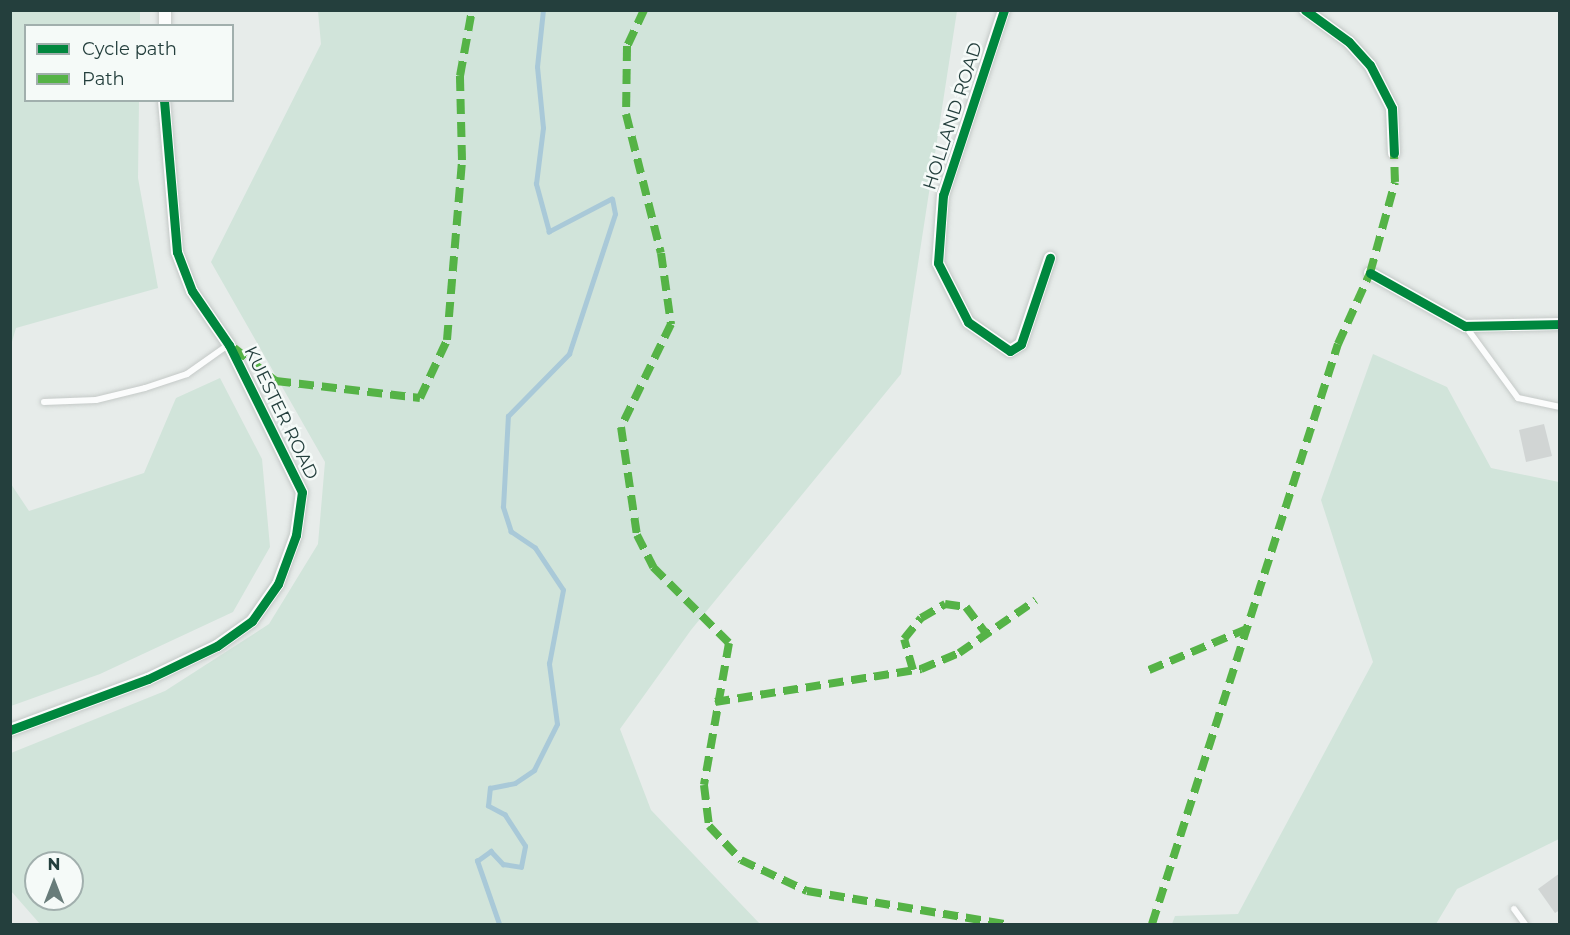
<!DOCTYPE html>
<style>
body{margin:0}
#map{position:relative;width:1570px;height:935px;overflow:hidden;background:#e7ecea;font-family:Montserrat,sans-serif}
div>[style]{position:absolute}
.green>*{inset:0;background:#d1e4da}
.stream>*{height:4.5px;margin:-2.25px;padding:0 2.25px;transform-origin:2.25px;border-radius:2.25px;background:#a9c9d8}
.building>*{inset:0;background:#d1d5d4}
.roads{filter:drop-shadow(0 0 2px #c4c9c7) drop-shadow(0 0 2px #c4c9c7)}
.lane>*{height:6px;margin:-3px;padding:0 3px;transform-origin:3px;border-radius:3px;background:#fbfcfc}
.street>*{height:12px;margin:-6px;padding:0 6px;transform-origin:6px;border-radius:6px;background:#fbfcfc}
.quiet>*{height:8px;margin-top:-4px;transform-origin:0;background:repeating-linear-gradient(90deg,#55b346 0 15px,transparent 0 23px)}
.cycleway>*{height:9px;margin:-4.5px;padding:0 4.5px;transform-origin:4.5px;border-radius:4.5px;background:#00873e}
span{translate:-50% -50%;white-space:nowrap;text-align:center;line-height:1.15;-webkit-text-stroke:5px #f5faf8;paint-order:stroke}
.street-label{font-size:18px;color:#243f3d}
.frame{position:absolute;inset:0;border:12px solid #243f3d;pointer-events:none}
.legend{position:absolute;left:24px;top:24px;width:210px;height:78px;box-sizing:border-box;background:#f5faf8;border:2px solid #a1afad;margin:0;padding:8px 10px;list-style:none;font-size:18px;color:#243f3d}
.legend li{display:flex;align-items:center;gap:12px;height:30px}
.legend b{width:30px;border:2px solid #a1afad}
.north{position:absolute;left:24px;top:851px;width:60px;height:60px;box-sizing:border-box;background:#f5faf8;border:2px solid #a1afad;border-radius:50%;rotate:0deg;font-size:16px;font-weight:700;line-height:24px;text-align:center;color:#243f3d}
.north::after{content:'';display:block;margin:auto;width:21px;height:27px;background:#687c7a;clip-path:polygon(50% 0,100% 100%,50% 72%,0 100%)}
</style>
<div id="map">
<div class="green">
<i style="clip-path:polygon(11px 10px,140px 11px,140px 25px,26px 26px,26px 100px,139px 101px,138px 178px,158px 288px,16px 328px,11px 345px)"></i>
<i style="clip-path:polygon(evenodd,318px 11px,957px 11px,901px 374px,691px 630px,620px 729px,651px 810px,760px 924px,40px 924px,11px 891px,11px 753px,165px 691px,269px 624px,318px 544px,325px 462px,211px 262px,321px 44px,318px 11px,36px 863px,72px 863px,72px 899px,36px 899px,36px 863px)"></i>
<i style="clip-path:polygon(1373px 354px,1447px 387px,1491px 468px,1559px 482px,1559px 839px,1457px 889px,1436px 924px,1172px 924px,1175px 916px,1238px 914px,1373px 662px,1321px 500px)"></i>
<i style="clip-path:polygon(220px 378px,262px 459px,270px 547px,233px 612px,100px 674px,11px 706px,11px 484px,29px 511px,144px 473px,176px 398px)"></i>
</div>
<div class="stream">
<i style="left:499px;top:924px;width:67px;rotate:-109.2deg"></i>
<i style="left:477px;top:861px;width:17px;rotate:-36deg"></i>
<i style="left:491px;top:851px;width:18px;rotate:47deg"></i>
<i style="left:503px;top:864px;width:18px;rotate:9deg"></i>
<i style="left:521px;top:867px;width:21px;rotate:-79deg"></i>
<i style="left:525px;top:846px;width:37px;rotate:-123deg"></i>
<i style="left:505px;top:815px;width:19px;rotate:-152deg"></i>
<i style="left:488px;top:806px;width:18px;rotate:-84deg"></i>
<i style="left:490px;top:788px;width:25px;rotate:-11deg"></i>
<i style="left:515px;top:783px;width:23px;rotate:-34deg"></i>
<i style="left:534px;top:770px;width:51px;rotate:-63.4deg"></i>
<i style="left:557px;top:724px;width:61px;rotate:-97.6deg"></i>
<i style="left:549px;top:664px;width:75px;rotate:-79.3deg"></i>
<i style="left:563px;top:590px;width:50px;rotate:-123.7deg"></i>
<i style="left:535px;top:548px;width:29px;rotate:-146deg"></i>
<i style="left:511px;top:532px;width:26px;rotate:-108deg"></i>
<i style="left:503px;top:507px;width:91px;rotate:-86.9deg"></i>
<i style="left:508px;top:416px;width:87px;rotate:-45.5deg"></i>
<i style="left:569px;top:354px;width:147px;rotate:-71.8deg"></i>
<i style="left:615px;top:214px;width:15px;rotate:-101deg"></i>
<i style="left:612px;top:199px;width:71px;rotate:152.4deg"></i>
<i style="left:549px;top:232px;width:50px;rotate:-105.2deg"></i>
<i style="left:536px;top:184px;width:56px;rotate:-82.9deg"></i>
<i style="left:543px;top:128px;width:61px;rotate:-95.6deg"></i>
<i style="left:537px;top:67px;width:57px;rotate:-84deg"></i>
</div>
<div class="building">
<i style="clip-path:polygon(1544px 424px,1552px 456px,1526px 462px,1519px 430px)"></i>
<i style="clip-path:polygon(1560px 873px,1560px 910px,1555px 913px,1538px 889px)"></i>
</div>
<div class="roads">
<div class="lane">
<i style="left:1466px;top:327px;width:88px;rotate:53.8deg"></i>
<i style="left:1518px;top:398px;width:43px;rotate:12.1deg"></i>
<i style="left:44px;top:402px;width:52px;rotate:-2.2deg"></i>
<i style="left:96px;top:400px;width:50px;rotate:-13.8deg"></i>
<i style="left:145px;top:388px;width:44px;rotate:-18.4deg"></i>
<i style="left:187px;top:374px;width:50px;rotate:-35.3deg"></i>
<i style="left:1514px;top:909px;width:19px;rotate:54deg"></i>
</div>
<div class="street">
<i style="left:1004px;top:10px;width:195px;rotate:108.2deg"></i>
<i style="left:943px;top:195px;width:68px;rotate:94.2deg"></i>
<i style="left:938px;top:263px;width:66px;rotate:63deg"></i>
<i style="left:968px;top:322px;width:51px;rotate:34.6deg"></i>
<i style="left:1010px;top:351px;width:13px;rotate:-32deg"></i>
<i style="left:1021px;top:344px;width:91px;rotate:-71.4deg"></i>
<i style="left:1305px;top:10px;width:54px;rotate:36deg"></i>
<i style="left:1349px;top:42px;width:31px;rotate:48deg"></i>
<i style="left:1370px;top:65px;width:48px;rotate:62.9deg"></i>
<i style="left:1392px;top:108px;width:45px;rotate:87.5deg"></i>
<i style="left:165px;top:26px;width:16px;rotate:-90deg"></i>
<i style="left:1370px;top:273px;width:109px;rotate:29.2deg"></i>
<i style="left:1465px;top:326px;width:95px;rotate:-1.2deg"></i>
<i style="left:10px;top:730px;width:147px;rotate:-20.3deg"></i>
<i style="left:148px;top:679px;width:76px;rotate:-25.6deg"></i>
<i style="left:217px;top:646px;width:43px;rotate:-35.5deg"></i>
<i style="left:252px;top:621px;width:45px;rotate:-54.9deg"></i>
<i style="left:278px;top:584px;width:52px;rotate:-69.8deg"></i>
<i style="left:296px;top:535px;width:43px;rotate:-82.1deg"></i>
<i style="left:302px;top:492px;width:164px;rotate:-116.4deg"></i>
<i style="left:229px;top:345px;width:65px;rotate:-124.4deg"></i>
<i style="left:192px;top:291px;width:42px;rotate:-111deg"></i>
<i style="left:177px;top:252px;width:153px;rotate:-94.9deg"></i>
</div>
</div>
<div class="quiet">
<i style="left:644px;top:10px;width:40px;rotate:115deg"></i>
<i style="left:627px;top:46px;width:68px;rotate:90.8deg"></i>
<i style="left:626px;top:114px;width:143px;rotate:75.9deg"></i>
<i style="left:661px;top:253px;width:72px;rotate:82deg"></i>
<i style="left:671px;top:324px;width:114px;rotate:115.9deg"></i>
<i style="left:621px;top:427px;width:109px;rotate:81.6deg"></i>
<i style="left:637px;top:535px;width:36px;rotate:63deg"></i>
<i style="left:653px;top:567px;width:107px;rotate:45deg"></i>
<i style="left:729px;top:643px;width:144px;rotate:100deg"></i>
<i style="left:704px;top:785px;width:41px;rotate:83deg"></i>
<i style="left:709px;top:826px;width:47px;rotate:46.7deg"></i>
<i style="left:741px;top:860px;width:73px;rotate:25.2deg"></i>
<i style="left:807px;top:891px;width:200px;rotate:9.5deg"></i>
<i style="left:234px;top:348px;width:53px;rotate:38.2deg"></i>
<i style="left:276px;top:381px;width:145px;rotate:6.7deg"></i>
<i style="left:420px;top:398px;width:64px;rotate:-65deg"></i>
<i style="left:447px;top:340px;width:181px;rotate:-85.2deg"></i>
<i style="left:462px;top:160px;width:84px;rotate:-91.4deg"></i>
<i style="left:460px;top:76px;width:67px;rotate:-79.7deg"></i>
<i style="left:913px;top:670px;width:32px;rotate:-106deg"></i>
<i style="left:904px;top:639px;width:27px;rotate:-51deg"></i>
<i style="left:921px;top:618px;width:28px;rotate:-30deg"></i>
<i style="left:945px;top:604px;width:21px;rotate:8deg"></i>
<i style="left:966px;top:607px;width:34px;rotate:53deg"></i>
<i style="left:1149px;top:670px;width:108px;rotate:-22.8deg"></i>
<i style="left:715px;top:702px;width:209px;rotate:-9.1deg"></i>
<i style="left:921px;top:669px;width:41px;rotate:-22.8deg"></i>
<i style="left:959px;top:653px;width:93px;rotate:-34.5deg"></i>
<i style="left:1152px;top:924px;width:609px;rotate:-72.22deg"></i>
<i style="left:1338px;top:344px;width:78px;rotate:-65.7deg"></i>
<i style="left:1370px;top:273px;width:94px;rotate:-74.6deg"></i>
<i style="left:1395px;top:182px;width:29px;rotate:-92deg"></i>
</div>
<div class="cycleway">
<i style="left:1004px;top:10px;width:195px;rotate:108.2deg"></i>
<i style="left:943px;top:195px;width:68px;rotate:94.2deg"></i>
<i style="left:938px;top:263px;width:66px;rotate:63deg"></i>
<i style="left:968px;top:322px;width:51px;rotate:34.6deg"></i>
<i style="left:1010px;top:351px;width:13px;rotate:-32deg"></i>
<i style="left:1021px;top:344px;width:91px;rotate:-71.4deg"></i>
<i style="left:1305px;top:10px;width:54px;rotate:36deg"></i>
<i style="left:1349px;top:42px;width:31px;rotate:48deg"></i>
<i style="left:1370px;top:65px;width:48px;rotate:62.9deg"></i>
<i style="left:1392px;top:108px;width:45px;rotate:87.5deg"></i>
<i style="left:1370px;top:273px;width:109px;rotate:29.2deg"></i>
<i style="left:1465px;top:326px;width:95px;rotate:-1.2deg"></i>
<i style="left:10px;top:730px;width:147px;rotate:-20.3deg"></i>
<i style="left:148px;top:679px;width:76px;rotate:-25.6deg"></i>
<i style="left:217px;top:646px;width:43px;rotate:-35.5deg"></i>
<i style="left:252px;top:621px;width:45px;rotate:-54.9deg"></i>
<i style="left:278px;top:584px;width:52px;rotate:-69.8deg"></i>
<i style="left:296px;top:535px;width:43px;rotate:-82.1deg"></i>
<i style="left:302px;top:492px;width:164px;rotate:-116.4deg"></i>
<i style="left:229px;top:345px;width:65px;rotate:-124.4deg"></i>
<i style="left:192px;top:291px;width:42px;rotate:-111deg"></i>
<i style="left:177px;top:252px;width:153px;rotate:-94.9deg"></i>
</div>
<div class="street-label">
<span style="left:953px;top:116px;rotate:-72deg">HOLLAND ROAD</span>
<span style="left:281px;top:413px;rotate:64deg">KUESTER ROAD</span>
</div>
<div class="frame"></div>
<ul class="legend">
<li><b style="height:8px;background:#00873e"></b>Cycle path</li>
<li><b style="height:8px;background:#55b346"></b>Path</li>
</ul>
<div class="north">N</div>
</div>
